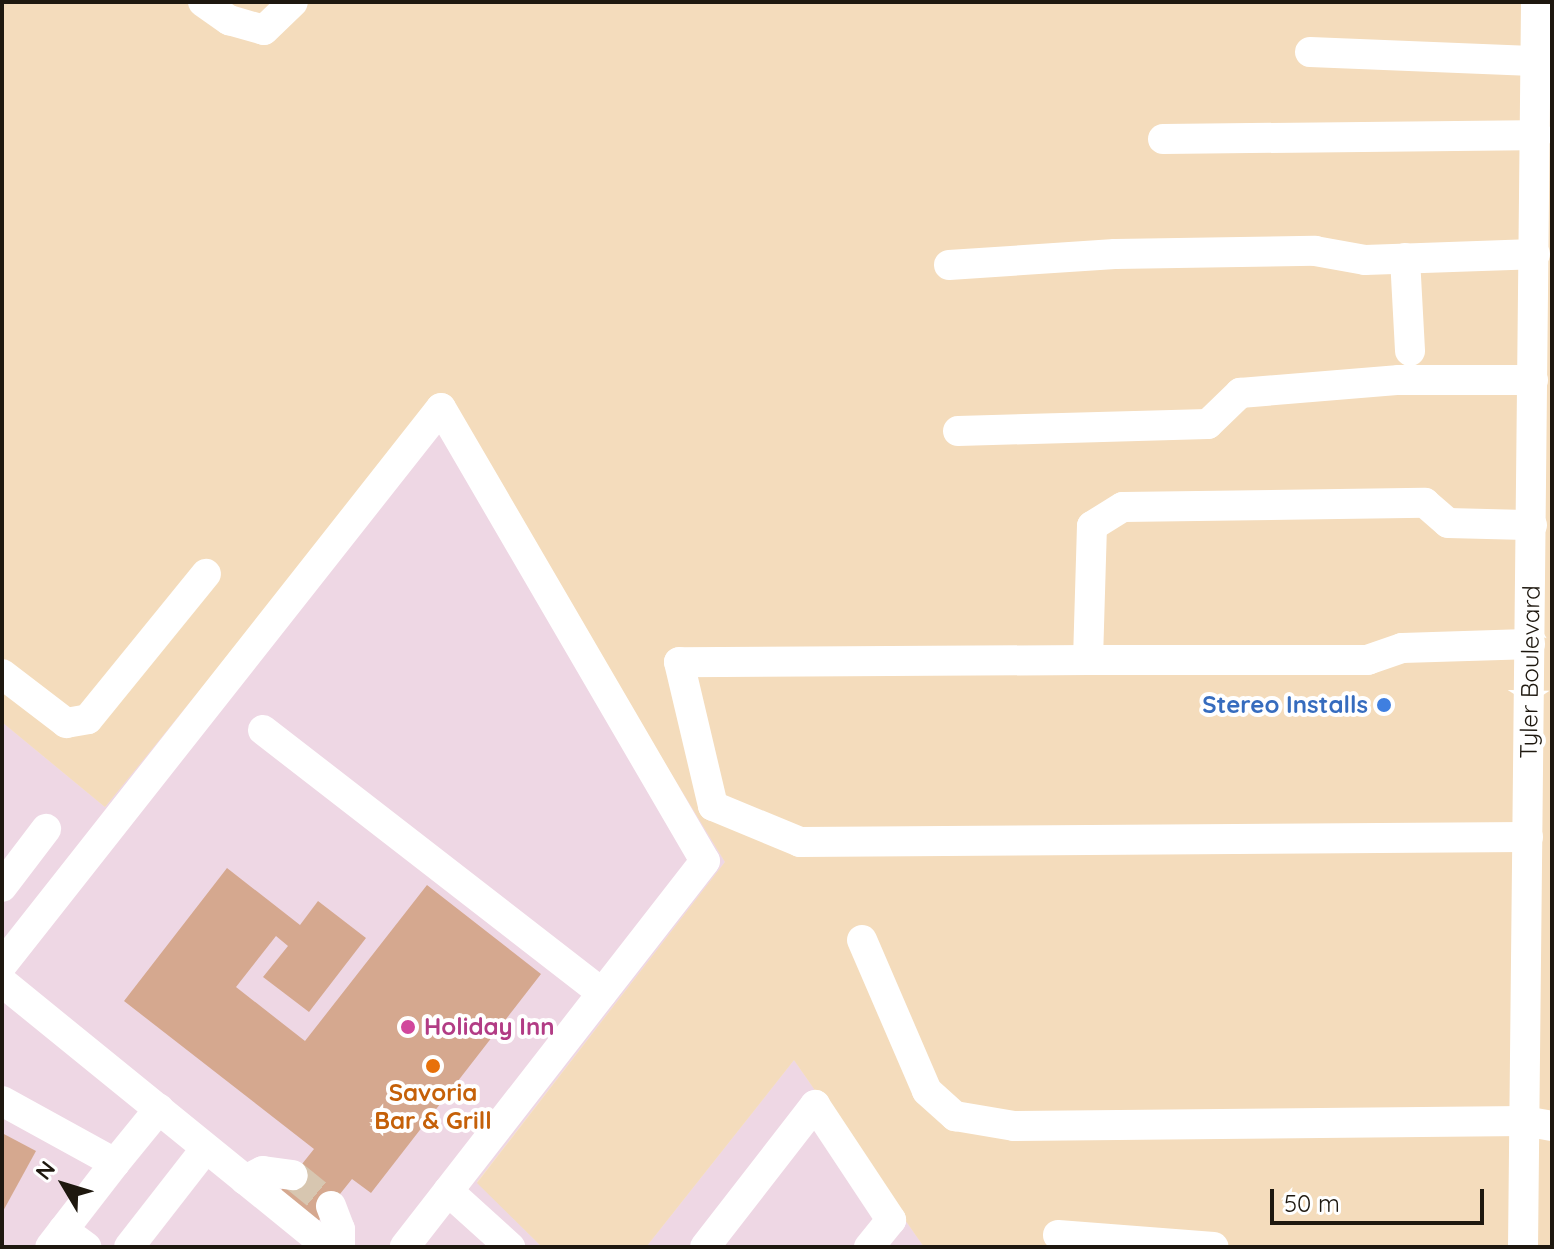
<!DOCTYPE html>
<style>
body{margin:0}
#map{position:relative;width:1554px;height:1249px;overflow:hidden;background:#f8e5cc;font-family:Quicksand,sans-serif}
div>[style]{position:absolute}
.commercial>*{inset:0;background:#eed7e4}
.built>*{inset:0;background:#f4dcbc}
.building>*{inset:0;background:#d5a88f}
.minor-tunnel>*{height:30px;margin-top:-15px;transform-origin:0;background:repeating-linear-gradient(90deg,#d7c6b0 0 30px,transparent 0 45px)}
.minor>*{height:30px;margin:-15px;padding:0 15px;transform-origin:15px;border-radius:15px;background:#fff}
.dots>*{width:22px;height:22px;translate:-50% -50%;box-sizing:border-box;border:4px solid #fff;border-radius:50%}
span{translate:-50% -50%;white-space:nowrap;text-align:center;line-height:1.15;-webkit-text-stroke:8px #fff;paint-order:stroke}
.street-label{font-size:24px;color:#1e180f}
.shop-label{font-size:24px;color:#366cbe;font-weight:700}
.right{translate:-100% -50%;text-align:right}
.hotel-label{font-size:24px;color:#b23c85;font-weight:700}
.left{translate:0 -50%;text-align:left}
.food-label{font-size:24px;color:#c56008;font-weight:700}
.frame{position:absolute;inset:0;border:4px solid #1e180f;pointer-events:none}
.north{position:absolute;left:24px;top:1145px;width:80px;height:80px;-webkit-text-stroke:6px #fff;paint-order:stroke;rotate:308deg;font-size:22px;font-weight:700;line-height:32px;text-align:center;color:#1e180f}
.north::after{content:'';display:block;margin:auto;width:28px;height:36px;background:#1e180f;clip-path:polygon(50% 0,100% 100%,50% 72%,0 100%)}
.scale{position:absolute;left:1270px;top:1189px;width:214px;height:36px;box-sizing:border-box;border:4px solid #1e180f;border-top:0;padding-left:10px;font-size:24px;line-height:28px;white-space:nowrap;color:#1e180f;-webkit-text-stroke:6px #fff;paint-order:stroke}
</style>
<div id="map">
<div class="commercial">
<i style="clip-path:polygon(440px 393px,725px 862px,477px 1182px,542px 1247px,2px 1247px,2px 722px,105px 807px)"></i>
<i style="clip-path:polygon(794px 1060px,924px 1247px,646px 1247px)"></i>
</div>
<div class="built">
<i style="clip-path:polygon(2px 2px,1552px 2px,1552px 1247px,924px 1247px,794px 1060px,646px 1247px,542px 1247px,477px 1183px,725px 862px,440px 393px,105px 807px,2px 722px)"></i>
</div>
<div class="building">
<i style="clip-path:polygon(227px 868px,300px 925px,318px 901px,366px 938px,309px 1012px,263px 977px,288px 946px,276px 936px,236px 987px,305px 1041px,427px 885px,541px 974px,371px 1193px,352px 1179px,316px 1224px,278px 1194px,314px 1149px,124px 1001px)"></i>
<i style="clip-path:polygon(2px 1133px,36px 1151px,2px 1213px)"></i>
</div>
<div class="minor-tunnel">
<i style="left:293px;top:1175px;width:49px;rotate:39.2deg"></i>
</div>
<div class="minor">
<i style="left:203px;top:2px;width:32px;rotate:35deg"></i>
<i style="left:229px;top:20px;width:36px;rotate:16deg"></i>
<i style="left:264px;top:30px;width:40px;rotate:-44deg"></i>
<i style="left:1310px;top:52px;width:227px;rotate:2.3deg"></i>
<i style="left:1163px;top:139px;width:374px;rotate:-0.6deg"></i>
<i style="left:1405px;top:258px;width:93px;rotate:86.9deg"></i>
<i style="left:949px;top:265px;width:166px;rotate:-3.8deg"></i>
<i style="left:1115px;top:254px;width:200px;rotate:-0.9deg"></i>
<i style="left:1315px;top:251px;width:51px;rotate:10.2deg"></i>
<i style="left:1365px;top:260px;width:170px;rotate:-2deg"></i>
<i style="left:958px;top:431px;width:250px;rotate:-1.6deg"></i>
<i style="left:1208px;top:424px;width:45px;rotate:-44.1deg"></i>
<i style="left:1240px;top:393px;width:160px;rotate:-4.7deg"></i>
<i style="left:1399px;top:380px;width:134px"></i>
<i style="left:1530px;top:644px;width:128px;rotate:178.2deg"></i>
<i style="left:1402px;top:648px;width:36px;rotate:161deg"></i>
<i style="left:1368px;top:660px;width:280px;rotate:180deg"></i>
<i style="left:1088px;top:660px;width:134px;rotate:-88.3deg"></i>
<i style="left:1092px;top:526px;width:36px;rotate:-32deg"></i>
<i style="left:1123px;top:507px;width:302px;rotate:-0.8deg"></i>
<i style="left:1425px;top:503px;width:30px;rotate:41deg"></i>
<i style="left:1448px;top:523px;width:84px;rotate:1.4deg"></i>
<i style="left:1088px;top:660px;width:409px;rotate:179.7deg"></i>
<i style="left:679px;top:662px;width:148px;rotate:76.7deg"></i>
<i style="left:713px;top:806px;width:94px;rotate:22.5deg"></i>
<i style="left:800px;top:842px;width:728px;rotate:-0.39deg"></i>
<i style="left:2px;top:674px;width:81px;rotate:37.4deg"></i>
<i style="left:66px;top:723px;width:22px;rotate:-10deg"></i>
<i style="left:88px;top:719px;width:187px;rotate:-50.9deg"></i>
<i style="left:263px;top:730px;width:429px;rotate:37.8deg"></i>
<i style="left:2px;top:887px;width:73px;rotate:-52.8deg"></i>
<i style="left:862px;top:940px;width:164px;rotate:66.7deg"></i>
<i style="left:927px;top:1091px;width:38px;rotate:42deg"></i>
<i style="left:955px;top:1116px;width:60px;rotate:9.6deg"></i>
<i style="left:1014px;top:1126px;width:510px;rotate:-0.56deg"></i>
<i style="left:1524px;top:1121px;width:28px;rotate:10deg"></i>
<i style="left:2px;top:965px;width:709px;rotate:-51.76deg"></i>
<i style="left:441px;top:408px;width:524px;rotate:59.77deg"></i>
<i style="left:705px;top:861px;width:489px;rotate:127.9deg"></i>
<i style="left:2px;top:982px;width:420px;rotate:39.1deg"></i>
<i style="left:2px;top:1101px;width:129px;rotate:28.8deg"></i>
<i style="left:115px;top:1163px;width:106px;rotate:127.7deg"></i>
<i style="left:115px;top:1163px;width:70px;rotate:-50.8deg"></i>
<i style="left:245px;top:1180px;width:20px;rotate:-27deg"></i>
<i style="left:263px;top:1171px;width:30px;rotate:8deg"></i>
<i style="left:448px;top:1191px;width:84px;rotate:42.1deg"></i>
<i style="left:331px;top:1206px;width:25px;rotate:69deg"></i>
<i style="left:340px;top:1229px;width:18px;rotate:90deg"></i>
<i style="left:63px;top:1230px;width:29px;rotate:36deg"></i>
<i style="left:1058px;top:1235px;width:156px;rotate:4.4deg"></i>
<i style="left:129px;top:1247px;width:125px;rotate:-52.1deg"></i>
<i style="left:705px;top:1247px;width:180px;rotate:-52.2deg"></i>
<i style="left:815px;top:1105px;width:138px;rotate:56.5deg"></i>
<i style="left:891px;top:1220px;width:35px;rotate:129deg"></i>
<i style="left:1523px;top:1247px;width:1245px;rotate:-89.4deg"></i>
</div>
<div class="dots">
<i style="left:1384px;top:705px;background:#3f7fe0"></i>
<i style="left:408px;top:1027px;background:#d1479c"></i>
<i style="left:433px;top:1066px;background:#e8710a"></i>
</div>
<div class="street-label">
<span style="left:1530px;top:672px;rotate:-89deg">Tyler Boulevard</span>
</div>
<div class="shop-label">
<span class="right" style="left:1368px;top:705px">Stereo Installs</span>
</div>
<div class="hotel-label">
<span class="left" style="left:424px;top:1027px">Holiday Inn</span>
</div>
<div class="food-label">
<span style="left:433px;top:1107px">Savoria<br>Bar &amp; Grill</span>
</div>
<div class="frame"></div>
<div class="north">N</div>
<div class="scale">50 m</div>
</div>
